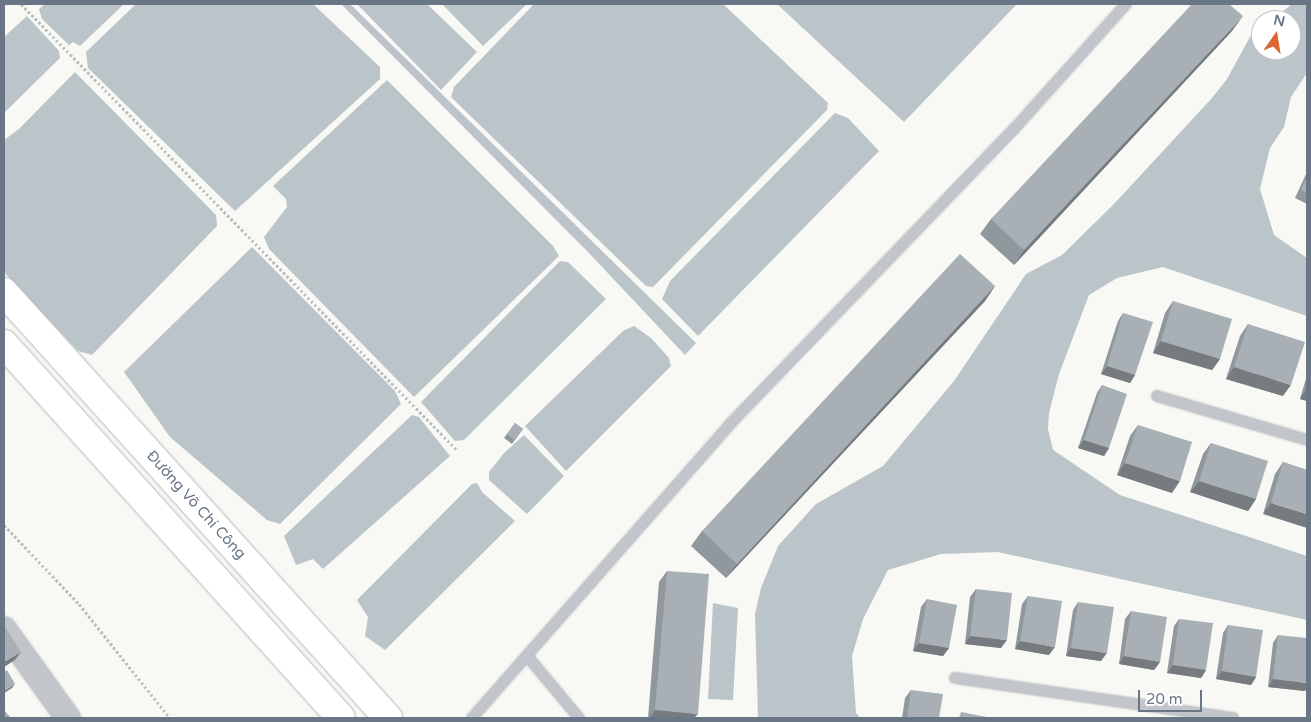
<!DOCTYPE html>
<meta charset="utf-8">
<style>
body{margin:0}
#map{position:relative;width:1311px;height:722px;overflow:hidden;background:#f8f8f5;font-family:"Varela Round",sans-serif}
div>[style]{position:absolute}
.water>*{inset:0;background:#bbc4c9}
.path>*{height:3px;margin-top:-1.5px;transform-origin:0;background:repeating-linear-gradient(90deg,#bcbec1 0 2.5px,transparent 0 5px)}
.roads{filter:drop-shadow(0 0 1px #b5b9bd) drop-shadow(0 0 1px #b5b9bd)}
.service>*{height:10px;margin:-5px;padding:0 5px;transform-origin:5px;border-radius:5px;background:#c2c5c9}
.tertiary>*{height:24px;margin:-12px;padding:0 12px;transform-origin:12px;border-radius:12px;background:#c2c5c9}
.primary>*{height:28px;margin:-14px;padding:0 14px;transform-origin:14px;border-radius:14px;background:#fff}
.wall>*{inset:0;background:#90979d}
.shaded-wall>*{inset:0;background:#767b7f}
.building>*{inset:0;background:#a8b0b6}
span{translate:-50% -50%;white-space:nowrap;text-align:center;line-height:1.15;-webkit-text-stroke:5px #fff;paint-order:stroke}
.street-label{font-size:15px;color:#687685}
.frame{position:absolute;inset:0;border:5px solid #687685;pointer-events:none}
.north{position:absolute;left:1251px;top:10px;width:50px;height:50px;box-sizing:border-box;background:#fff;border:1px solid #c3c8ce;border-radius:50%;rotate:13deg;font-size:14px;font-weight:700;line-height:20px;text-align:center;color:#687685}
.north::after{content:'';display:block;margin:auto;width:18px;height:22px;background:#da6733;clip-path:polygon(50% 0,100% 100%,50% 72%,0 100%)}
.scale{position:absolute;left:1138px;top:690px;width:64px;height:22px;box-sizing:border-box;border:2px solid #687685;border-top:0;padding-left:6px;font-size:15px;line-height:18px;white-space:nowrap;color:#687685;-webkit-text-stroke:4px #fff;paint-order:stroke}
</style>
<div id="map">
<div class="water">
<i style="clip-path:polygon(45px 4px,124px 4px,80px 46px,73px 42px,69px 45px,42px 19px,39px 9px)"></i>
<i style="clip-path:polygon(136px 4px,313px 4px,380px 67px,380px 79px,235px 211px,88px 68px,86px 52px)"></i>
<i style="clip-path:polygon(341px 4px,350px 4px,696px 343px,685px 355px,588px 252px)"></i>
<i style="clip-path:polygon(357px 4px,427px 4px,477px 52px,441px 90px)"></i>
<i style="clip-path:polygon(442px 4px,527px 4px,483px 46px)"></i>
<i style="clip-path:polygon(534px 4px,723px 4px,828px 103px,827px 110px,653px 287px,646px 286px,451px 97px,454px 87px)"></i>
<i style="clip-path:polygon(777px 4px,1017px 4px,904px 122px)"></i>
<i style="clip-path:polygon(1292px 4px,1307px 4px,1307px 73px,1291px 97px,1284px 127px,1270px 148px,1260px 189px,1274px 235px,1307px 258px,1307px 316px,1163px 267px,1117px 278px,1089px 295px,1059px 374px,1049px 413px,1048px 429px,1053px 450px,1120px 495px,1307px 556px,1307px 620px,998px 552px,941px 554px,888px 570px,863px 619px,852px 656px,856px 713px,860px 718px,758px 718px,755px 614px,761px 588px,778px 546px,816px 504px,883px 466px,954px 381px,1026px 274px,1062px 255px,1114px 204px,1212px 98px,1227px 79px,1250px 37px,1261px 29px,1261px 50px,1291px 50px,1291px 20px,1272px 20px)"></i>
<i style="clip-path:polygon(27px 16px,59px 51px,60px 58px,4px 113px,4px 37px)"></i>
<i style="clip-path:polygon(75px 72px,216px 215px,217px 226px,92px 355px,78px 351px,4px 272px,4px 140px,19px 129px)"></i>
<i style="clip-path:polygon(387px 80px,553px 246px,559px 256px,414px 397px,269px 249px,264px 237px,287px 207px,286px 199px,273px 186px)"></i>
<i style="clip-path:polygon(835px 113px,848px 118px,879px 151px,698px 336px,662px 299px,670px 281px)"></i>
<i style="clip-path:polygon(252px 247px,395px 391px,401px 404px,280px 524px,267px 520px,170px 437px,124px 372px)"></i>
<i style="clip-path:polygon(560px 261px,568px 262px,606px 299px,464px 440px,455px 441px,421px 402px)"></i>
<i style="clip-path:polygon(634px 326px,651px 338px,669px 358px,671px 366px,566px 471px,525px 426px,623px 331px)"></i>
<i style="clip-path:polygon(412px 415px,419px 417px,450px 456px,323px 569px,313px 559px,296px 565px,284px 536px)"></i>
<i style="clip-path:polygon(524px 435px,564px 476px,527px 514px,489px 480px,489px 472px,504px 453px)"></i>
<i style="clip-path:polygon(477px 483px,482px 492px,515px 521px,385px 650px,365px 636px,368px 617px,357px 600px,472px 484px)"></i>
<i style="clip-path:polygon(713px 603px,738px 608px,733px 700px,708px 699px)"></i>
</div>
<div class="path">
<i style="left:21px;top:4px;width:624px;rotate:45.65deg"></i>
<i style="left:4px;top:525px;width:109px;rotate:46.5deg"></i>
<i style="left:79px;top:604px;width:146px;rotate:51.4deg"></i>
</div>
<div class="roads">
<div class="service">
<i style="left:1157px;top:396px;width:156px;rotate:16.3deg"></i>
<i style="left:528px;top:657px;width:80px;rotate:50.1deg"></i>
<i style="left:955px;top:678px;width:281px;rotate:8.2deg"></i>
<i style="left:472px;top:718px;width:391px;rotate:-48.7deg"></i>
<i style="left:730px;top:424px;width:409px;rotate:-46.1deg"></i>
<i style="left:1014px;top:129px;width:168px;rotate:-48.1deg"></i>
</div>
<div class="tertiary">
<i style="left:4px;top:629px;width:110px;rotate:54.3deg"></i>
</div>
<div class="primary">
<i style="left:4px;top:292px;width:574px;rotate:47.97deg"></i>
<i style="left:4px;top:344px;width:503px;rotate:47.98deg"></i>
</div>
</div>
<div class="wall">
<i style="clip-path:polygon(1232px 31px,1014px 265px,980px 234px,991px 219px)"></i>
<i style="clip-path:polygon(1307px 172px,1307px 204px,1295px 198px)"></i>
<i style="clip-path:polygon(995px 286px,985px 301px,726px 578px,691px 546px,702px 531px)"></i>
<i style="clip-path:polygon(1173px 301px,1220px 359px,1212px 370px,1153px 353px,1165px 313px)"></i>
<i style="clip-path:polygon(1123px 313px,1135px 375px,1130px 383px,1101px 374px,1118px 321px)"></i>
<i style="clip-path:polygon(1248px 324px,1283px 396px,1226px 379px,1240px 336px)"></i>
<i style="clip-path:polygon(1307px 375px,1307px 401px,1300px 399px)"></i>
<i style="clip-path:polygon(1102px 385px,1109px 448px,1104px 456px,1078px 448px,1097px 393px)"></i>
<i style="clip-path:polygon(515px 423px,523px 429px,512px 444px,504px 438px)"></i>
<i style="clip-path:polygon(1138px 425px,1172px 493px,1117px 475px,1130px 436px)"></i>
<i style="clip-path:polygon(1211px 443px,1256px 499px,1248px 511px,1190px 492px,1203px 454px)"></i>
<i style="clip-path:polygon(1283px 462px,1307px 470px,1263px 514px,1275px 474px)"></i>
<i style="clip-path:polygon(667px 571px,694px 718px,648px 718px,659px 582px)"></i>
<i style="clip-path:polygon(976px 589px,1001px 648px,965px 644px,970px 597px)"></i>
<i style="clip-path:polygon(1028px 596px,1049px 655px,1015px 649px,1022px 604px)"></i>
<i style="clip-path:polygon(927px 599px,949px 648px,943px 656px,913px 651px,921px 607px)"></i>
<i style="clip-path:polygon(1078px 602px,1101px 661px,1066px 656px,1073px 610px)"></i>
<i style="clip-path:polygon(1131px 611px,1160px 662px,1154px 670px,1119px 664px,1125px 619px)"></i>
<i style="clip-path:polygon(1179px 619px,1206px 670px,1201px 678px,1167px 673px,1174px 626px)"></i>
<i style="clip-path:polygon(1228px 625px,1256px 677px,1251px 685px,1216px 679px,1223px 633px)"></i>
<i style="clip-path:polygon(1278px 635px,1305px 691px,1268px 687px,1273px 643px)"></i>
<i style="clip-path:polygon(911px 690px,939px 718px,902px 718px,905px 698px)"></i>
</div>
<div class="shaded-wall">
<i style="clip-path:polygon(1243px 16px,1232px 31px,1014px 265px,1024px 250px)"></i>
<i style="clip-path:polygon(995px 286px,985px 301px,726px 578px,737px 564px)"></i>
<i style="clip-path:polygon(1161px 341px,1220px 359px,1212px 370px,1153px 353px)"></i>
<i style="clip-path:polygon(1107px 366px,1135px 375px,1130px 383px,1101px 374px)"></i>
<i style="clip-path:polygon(1234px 367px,1291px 385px,1283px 396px,1226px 379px)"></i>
<i style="clip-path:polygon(1307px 388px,1307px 401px,1300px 399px)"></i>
<i style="clip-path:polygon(1084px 440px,1109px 448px,1104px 456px,1078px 448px)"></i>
<i style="clip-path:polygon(1125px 463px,1180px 481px,1172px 493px,1117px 475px)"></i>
<i style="clip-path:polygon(1199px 481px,1256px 499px,1248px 511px,1190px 492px)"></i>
<i style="clip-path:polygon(1271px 503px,1307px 514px,1307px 528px,1263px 514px)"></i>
<i style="clip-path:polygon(970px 636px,1007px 640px,1001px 648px,965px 644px)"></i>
<i style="clip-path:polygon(1020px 641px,1055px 647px,1049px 655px,1015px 649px)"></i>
<i style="clip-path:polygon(919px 643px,949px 648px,943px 656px,913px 651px)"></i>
<i style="clip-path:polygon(1071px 648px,1107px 653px,1101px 661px,1066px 656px)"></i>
<i style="clip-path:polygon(21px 652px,15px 660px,4px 667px,4px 662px)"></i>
<i style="clip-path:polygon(1124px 656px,1160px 662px,1154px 670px,1119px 664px)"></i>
<i style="clip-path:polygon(1173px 665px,1206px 670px,1201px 678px,1167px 673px)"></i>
<i style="clip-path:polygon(1222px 671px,1256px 677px,1251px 685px,1216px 679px)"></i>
<i style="clip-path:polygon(1273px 679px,1307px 683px,1307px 688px,1305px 691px,1268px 687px)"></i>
<i style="clip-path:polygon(15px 684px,12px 688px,4px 693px,4px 691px)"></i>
<i style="clip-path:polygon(655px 710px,698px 714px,694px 718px,650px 718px)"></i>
</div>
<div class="building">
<i style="clip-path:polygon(1192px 4px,1229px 4px,1243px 16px,1024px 250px,991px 219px)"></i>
<i style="clip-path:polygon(1307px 176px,1307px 193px,1301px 190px)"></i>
<i style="clip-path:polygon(960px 254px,995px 286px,737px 564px,702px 531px)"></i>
<i style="clip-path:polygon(1173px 301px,1232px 319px,1220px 359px,1161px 341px)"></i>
<i style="clip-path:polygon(1123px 313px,1153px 322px,1135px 375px,1107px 366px)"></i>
<i style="clip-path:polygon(1248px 324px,1305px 342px,1291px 385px,1234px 367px)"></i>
<i style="clip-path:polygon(1102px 385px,1127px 394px,1109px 448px,1084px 440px)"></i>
<i style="clip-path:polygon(515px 423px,523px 429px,514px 440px,507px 434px)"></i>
<i style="clip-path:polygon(1138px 425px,1192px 442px,1180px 481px,1125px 463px)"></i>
<i style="clip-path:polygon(1211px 443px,1268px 461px,1256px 499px,1199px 481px)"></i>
<i style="clip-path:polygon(1283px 462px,1307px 470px,1307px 514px,1271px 503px)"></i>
<i style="clip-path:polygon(667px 571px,709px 574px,698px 714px,655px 710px)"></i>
<i style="clip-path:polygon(976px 589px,1012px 593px,1007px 640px,970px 636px)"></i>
<i style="clip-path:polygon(1028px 596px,1062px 601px,1055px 647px,1020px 641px)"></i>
<i style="clip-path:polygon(927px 599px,957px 605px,949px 648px,919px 643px)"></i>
<i style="clip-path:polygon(1078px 602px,1114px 607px,1107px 653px,1071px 648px)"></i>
<i style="clip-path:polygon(1131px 611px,1167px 617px,1160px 662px,1124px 656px)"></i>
<i style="clip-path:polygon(1179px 619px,1213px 623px,1206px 670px,1173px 665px)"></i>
<i style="clip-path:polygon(4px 625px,21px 652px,4px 662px)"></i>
<i style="clip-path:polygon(1228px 625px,1263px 630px,1256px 677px,1222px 671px)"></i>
<i style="clip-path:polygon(1278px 635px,1307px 638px,1307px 683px,1273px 679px)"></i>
<i style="clip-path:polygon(7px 670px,15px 684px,4px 691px,4px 672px)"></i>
<i style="clip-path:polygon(911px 690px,943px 694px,939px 718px,907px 718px)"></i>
<i style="clip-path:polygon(4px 710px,11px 718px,4px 718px)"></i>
<i style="clip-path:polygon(961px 712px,992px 718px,959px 718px)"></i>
</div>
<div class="street-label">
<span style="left:196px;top:505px;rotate:48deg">Đường Võ Chí Công</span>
</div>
<div class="frame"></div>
<div class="north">N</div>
<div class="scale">20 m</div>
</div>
